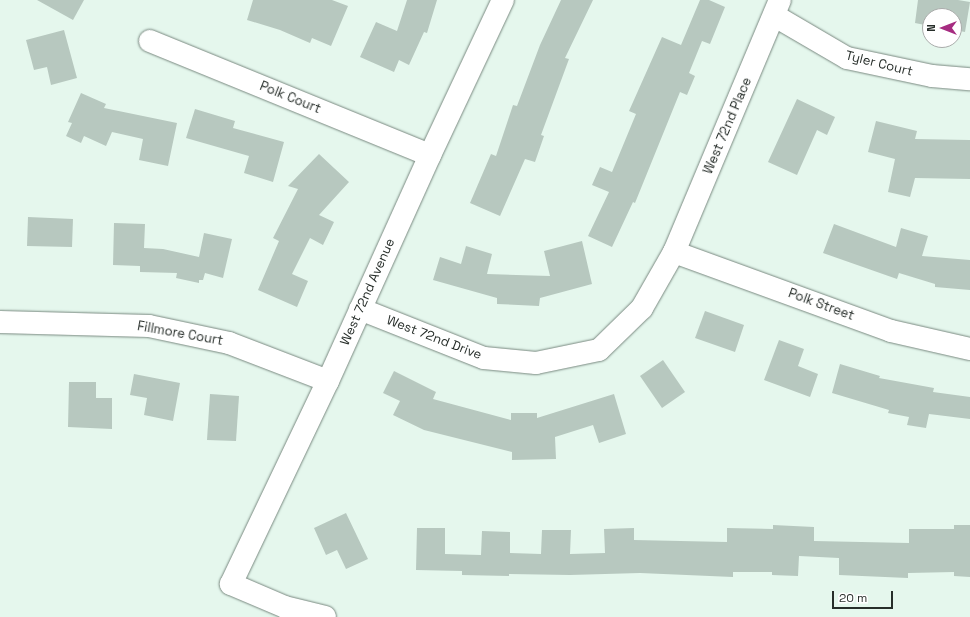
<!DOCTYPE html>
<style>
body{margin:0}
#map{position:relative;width:970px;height:617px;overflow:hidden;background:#e5f7ed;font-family:"Space Grotesk",sans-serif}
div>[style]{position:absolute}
.building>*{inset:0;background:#b7c8bf}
.roads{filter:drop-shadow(0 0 1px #798980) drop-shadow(0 0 1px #798980)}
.minor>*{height:22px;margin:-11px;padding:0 11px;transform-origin:11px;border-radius:11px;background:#fff}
span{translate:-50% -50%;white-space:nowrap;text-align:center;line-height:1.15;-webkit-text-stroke:3px #fff;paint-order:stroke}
.street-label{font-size:13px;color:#272e2a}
.north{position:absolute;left:922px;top:8px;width:40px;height:40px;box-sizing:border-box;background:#fff;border:1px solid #a9abaa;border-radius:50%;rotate:270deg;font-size:11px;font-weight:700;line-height:16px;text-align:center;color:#272e2a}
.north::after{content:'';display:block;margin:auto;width:14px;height:18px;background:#a62c81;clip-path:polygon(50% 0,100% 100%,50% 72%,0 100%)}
.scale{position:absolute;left:832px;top:591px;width:61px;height:18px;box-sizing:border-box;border:2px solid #272e2a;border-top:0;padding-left:5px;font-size:12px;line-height:14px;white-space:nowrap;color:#272e2a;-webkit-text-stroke:3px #fff;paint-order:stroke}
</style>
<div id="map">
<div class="building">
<i style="clip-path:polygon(37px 0,84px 0,73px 20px)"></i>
<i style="clip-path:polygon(253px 0,332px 0,348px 6px,331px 46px,312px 38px,310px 43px,280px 30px,247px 20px)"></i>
<i style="clip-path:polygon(407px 0,437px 0,427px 33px,424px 32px,409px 65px,399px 60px,394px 72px,360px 57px,376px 22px,397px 31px)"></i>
<i style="clip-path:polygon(561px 0,593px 0,565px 58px,569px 59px,541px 135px,544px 136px,535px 162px,525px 159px,500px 216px,470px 203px,491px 154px,496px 156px,513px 105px,517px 106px,540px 45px)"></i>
<i style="clip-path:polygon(700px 0,709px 0,725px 7px,710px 44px,702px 41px,689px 73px,695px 76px,687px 95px,680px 92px,635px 203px,633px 202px,612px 247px,588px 236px,609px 192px,592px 185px,600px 167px,612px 172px,636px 114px,629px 111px,662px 37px,681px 45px)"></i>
<i style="clip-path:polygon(918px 0,958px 0,970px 2px,965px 32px,954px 30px,954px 16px,930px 16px,930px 26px,915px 23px)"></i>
<i style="clip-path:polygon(64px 30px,77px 78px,51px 85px,47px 67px,34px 70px,26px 40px)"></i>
<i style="clip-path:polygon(81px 93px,106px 104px,104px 108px,177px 123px,168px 166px,139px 160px,143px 139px,112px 132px,106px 146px,84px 136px,81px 143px,66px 136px,72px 123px,68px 122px)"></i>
<i style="clip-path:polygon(797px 99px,835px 117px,827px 135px,817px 130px,797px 175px,768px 162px)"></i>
<i style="clip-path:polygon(195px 109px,235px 121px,233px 128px,284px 142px,273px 182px,244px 173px,249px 156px,186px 138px)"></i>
<i style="clip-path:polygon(876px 121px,917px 131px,915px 139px,970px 140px,970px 179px,915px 178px,910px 197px,888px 192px,895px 159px,868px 152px)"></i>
<i style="clip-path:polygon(319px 154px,349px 182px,319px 215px,334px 222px,323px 245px,310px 238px,292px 274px,308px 281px,297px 307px,258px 290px,279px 241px,273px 238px,298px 189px,288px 186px)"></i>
<i style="clip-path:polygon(28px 217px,73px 219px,72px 247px,27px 246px)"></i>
<i style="clip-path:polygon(114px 223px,145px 224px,144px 248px,163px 249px,199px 257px,204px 233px,232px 239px,223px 278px,205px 273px,203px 280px,199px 280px,199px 283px,176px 278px,177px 273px,140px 272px,140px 266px,113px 265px)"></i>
<i style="clip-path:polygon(834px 224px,896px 247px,901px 228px,928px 236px,922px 256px,970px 260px,970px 290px,935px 287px,935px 284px,899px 273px,897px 279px,823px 253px)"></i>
<i style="clip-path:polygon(582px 241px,592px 284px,540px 298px,539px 306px,497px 304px,497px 298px,433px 280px,440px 257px,461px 264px,466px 246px,492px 254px,487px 274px,550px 276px,544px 251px)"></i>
<i style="clip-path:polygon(705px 311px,744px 325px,735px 352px,695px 338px)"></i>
<i style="clip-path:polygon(779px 340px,804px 349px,798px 366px,818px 374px,810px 397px,764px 380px)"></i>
<i style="clip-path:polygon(663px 360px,685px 392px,662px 408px,640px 376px)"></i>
<i style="clip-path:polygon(840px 364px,880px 376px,879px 378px,934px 388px,933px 392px,970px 397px,970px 419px,929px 414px,926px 428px,907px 425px,909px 417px,888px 413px,889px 410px,832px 393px)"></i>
<i style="clip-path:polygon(394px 371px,436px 392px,433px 399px,511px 420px,511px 413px,537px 413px,537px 418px,614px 394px,626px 434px,599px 443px,593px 425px,555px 437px,556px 459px,512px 460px,512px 452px,424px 430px,393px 415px,400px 401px,383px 393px)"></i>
<i style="clip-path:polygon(134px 374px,180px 383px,173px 421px,144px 415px,147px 398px,130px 395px)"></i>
<i style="clip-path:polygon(69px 382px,96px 382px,96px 398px,112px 398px,112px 429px,68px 427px)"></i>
<i style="clip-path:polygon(210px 394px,239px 396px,236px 441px,207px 440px)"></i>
<i style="clip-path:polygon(346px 513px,368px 559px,346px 569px,337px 550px,326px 555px,314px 528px)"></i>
<i style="clip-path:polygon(773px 525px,814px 527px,814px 541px,909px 543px,909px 529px,954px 529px,954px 525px,970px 525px,970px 577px,954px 576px,954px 572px,908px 573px,908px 578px,839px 575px,839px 558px,799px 556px,798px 576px,772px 575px,772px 572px,733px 572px,733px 577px,640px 573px,570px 575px,509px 574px,509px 576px,462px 575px,462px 571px,416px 570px,417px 528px,445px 528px,445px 554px,481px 555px,482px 531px,510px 532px,510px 553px,541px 554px,542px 530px,571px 530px,570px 554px,605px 553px,604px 529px,634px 528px,634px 540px,727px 542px,727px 528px,773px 529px)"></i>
</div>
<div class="roads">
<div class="minor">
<i style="left:775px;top:16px;width:83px;rotate:30.3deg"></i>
<i style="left:847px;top:58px;width:87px;rotate:12deg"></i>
<i style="left:932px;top:76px;width:38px;rotate:5deg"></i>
<i style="left:150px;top:41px;width:302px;rotate:22.2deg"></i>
<i style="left:674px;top:252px;width:231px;rotate:20deg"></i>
<i style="left:891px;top:331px;width:81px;rotate:12.8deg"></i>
<i style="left:360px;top:309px;width:133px;rotate:21.6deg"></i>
<i style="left:484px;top:358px;width:52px;rotate:5.5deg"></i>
<i style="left:536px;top:363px;width:64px;rotate:-11.7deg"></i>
<i style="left:599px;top:350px;width:60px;rotate:-44.3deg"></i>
<i style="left:642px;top:308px;width:64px;rotate:-60.3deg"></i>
<i style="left:674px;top:252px;width:273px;rotate:-67.2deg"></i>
<i style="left:0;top:322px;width:149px;rotate:1.5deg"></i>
<i style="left:149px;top:326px;width:82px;rotate:12deg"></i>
<i style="left:229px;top:343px;width:106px;rotate:21deg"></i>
<i style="left:325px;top:617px;width:41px;rotate:-166deg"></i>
<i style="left:285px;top:607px;width:59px;rotate:-156.9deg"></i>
<i style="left:231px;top:584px;width:225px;rotate:-64.5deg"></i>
<i style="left:328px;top:381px;width:248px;rotate:-65.7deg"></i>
<i style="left:430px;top:155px;width:171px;rotate:-64.8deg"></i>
</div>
</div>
<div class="street-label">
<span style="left:879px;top:64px;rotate:14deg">Tyler Court</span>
<span style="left:290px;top:98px;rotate:22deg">Polk Court</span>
<span style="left:728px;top:126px;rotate:-67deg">West 72nd Place</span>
<span style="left:368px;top:292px;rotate:-66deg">West 72nd Avenue</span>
<span style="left:821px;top:305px;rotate:20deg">Polk Street</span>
<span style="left:180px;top:334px;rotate:10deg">Fillmore Court</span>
<span style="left:434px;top:338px;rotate:21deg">West 72nd Drive</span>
</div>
<div class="north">N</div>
<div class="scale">20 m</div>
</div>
